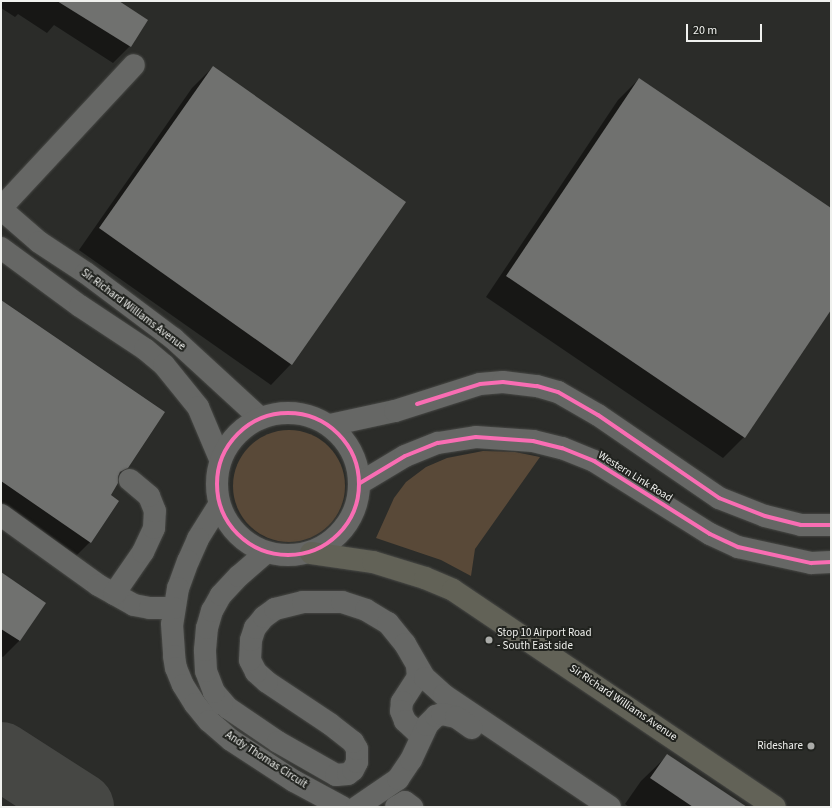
<!DOCTYPE html>
<style>
body{margin:0}
#map{position:relative;width:832px;height:808px;overflow:hidden;background:#2b2c29;font-family:"Source Sans 3",sans-serif}
div>[style]{position:absolute}
.green>*{inset:0;background:#594938}
.round{border-radius:50%}
.shadow>*{inset:0;background:#0007}
.taxiway>*{height:68px;margin:-34px;padding:0 34px;transform-origin:34px;border-radius:34px;background:#464744}
.building>*{inset:0;background:#70716f}
.roads{filter:drop-shadow(0 0 1px #484946) drop-shadow(0 0 1px #484946)}
.minor>*{height:22px;margin:-11px;padding:0 11px;transform-origin:11px;border-radius:11px;background:#666765}
.minor>.ring{margin:-11px;padding:0;box-sizing:content-box;background:none;border:22px solid #666765;border-radius:50%}
.major>*{height:22px;margin:-11px;padding:0 11px;transform-origin:11px;border-radius:11px;background:#626257}
.cycleway>*{height:4px;margin:-2px;padding:0 2px;transform-origin:2px;border-radius:2px;background:#f96db3}
.cycleway>.ring{margin:-2px;padding:0;box-sizing:content-box;background:none;border:4px solid #f96db3;border-radius:50%}
.dots>*{width:11px;height:11px;translate:-50% -50%;box-sizing:border-box;border:2px solid #21231f;border-radius:50%}
span{translate:-50% -50%;white-space:nowrap;text-align:center;line-height:1.15;-webkit-text-stroke:4px #21231f;paint-order:stroke}
.street-label{font-size:11px;color:#f0f1ee}
.poi-label{font-size:11px;color:#f0f1ee}
.left{translate:0 -50%;text-align:left}
.right{translate:-100% -50%;text-align:right}
.frame{position:absolute;inset:0;border:2px solid #f0f1ee;pointer-events:none}
.scale{position:absolute;left:686px;top:24px;width:76px;height:18px;box-sizing:border-box;border:2px solid #f0f1ee;border-top:0;padding-left:5px;font-size:12px;line-height:14px;white-space:nowrap;color:#f0f1ee;-webkit-text-stroke:3px #21231f;paint-order:stroke}
</style>
<div id="map">
<div class="green">
<i class="round" style="left:233px;top:430px;width:112px;height:112px"></i>
<i style="clip-path:polygon(483px 451px,515px 452px,540px 457px,475px 549px,471px 576px,441px 560px,376px 538px,394px 498px,406px 482px,426px 467px,447px 458px)"></i>
</div>
<div class="shadow">
<i style="clip-path:polygon(1px 1px,117px 1px,147px 20px,130px 46px,113px 63px,54px 25px,47px 33px,18px 14px,15px 17px,1px 8px)"></i>
<i style="clip-path:polygon(213px 67px,291px 364px,271px 385px,79px 250px,192px 88px)"></i>
<i style="clip-path:polygon(639px 79px,831px 210px,831px 308px,744px 437px,723px 458px,486px 297px,618px 100px)"></i>
<i style="clip-path:polygon(1px 301px,128px 467px,117px 478px,90px 542px,70px 562px,1px 515px)"></i>
<i style="clip-path:polygon(1px 573px,45px 603px,19px 641px,3px 657px,1px 656px)"></i>
<i style="clip-path:polygon(668px 755px,746px 807px,629px 807px,625px 804px,641px 781px)"></i>
</div>
<div class="taxiway">
<i style="left:1px;top:756px;width:94px;rotate:32.8deg"></i>
</div>
<div class="building">
<i style="clip-path:polygon(57px 1px,119px 1px,148px 20px,131px 47px)"></i>
<i style="clip-path:polygon(213px 66px,406px 202px,292px 365px,99px 228px)"></i>
<i style="clip-path:polygon(639px 78px,831px 208px,831px 310px,745px 438px,506px 276px)"></i>
<i style="clip-path:polygon(1px 300px,165px 412px,128px 468px,120px 472px,118px 477px,118px 483px,111px 495px,119px 501px,91px 543px,1px 481px)"></i>
<i style="clip-path:polygon(1px 572px,46px 603px,20px 641px,1px 629px)"></i>
<i style="clip-path:polygon(667px 754px,747px 807px,693px 807px,650px 778px)"></i>
</div>
<div class="roads">
<div class="minor">
<i style="left:1px;top:208px;width:195px;rotate:-47.1deg"></i>
<i style="left:1px;top:209px;width:50px;rotate:41deg"></i>
<i style="left:39px;top:242px;width:56px;rotate:33.4deg"></i>
<i style="left:86px;top:273px;width:110px;rotate:36.9deg"></i>
<i style="left:174px;top:339px;width:117px;rotate:42.6deg"></i>
<i style="left:1px;top:248px;width:98px;rotate:36.3deg"></i>
<i style="left:80px;top:306px;width:78px;rotate:33.5deg"></i>
<i style="left:145px;top:349px;width:25px;rotate:40deg"></i>
<i style="left:164px;top:365px;width:54px;rotate:51deg"></i>
<i style="left:198px;top:407px;width:56px;rotate:67.1deg"></i>
<i class="ring" style="left:217px;top:413px;width:120px;height:120px"></i>
<i style="left:330px;top:425px;width:66px;rotate:-12.2deg"></i>
<i style="left:395px;top:411px;width:89px;rotate:-17.6deg"></i>
<i style="left:480px;top:384px;width:23px;rotate:-5deg"></i>
<i style="left:503px;top:382px;width:34px;rotate:7deg"></i>
<i style="left:537px;top:386px;width:22px;rotate:16deg"></i>
<i style="left:558px;top:392px;width:46px;rotate:29.9deg"></i>
<i style="left:598px;top:415px;width:147px;rotate:34.4deg"></i>
<i style="left:719px;top:498px;width:49px;rotate:21.4deg"></i>
<i style="left:765px;top:516px;width:37px;rotate:14deg"></i>
<i style="left:801px;top:525px;width:30px"></i>
<i style="left:360px;top:483px;width:52px;rotate:-31deg"></i>
<i style="left:405px;top:456px;width:35px;rotate:-22deg"></i>
<i style="left:438px;top:443px;width:38px;rotate:-9deg"></i>
<i style="left:476px;top:437px;width:57px;rotate:4deg"></i>
<i style="left:533px;top:441px;width:30px;rotate:14deg"></i>
<i style="left:562px;top:448px;width:35px;rotate:22deg"></i>
<i style="left:594px;top:461px;width:137px;rotate:32.2deg"></i>
<i style="left:710px;top:534px;width:31px;rotate:25deg"></i>
<i style="left:738px;top:547px;width:75px;rotate:12.4deg"></i>
<i style="left:811px;top:563px;width:20px;rotate:-3deg"></i>
<i style="left:219px;top:505px;width:40px;rotate:122deg"></i>
<i style="left:198px;top:539px;width:24px;rotate:114deg"></i>
<i style="left:188px;top:561px;width:29px;rotate:110deg"></i>
<i style="left:178px;top:588px;width:36px;rotate:99deg"></i>
<i style="left:172px;top:624px;width:32px;rotate:86deg"></i>
<i style="left:174px;top:656px;width:12px;rotate:81deg"></i>
<i style="left:176px;top:668px;width:18px;rotate:68deg"></i>
<i style="left:183px;top:685px;width:22px;rotate:58deg"></i>
<i style="left:195px;top:704px;width:22px;rotate:51deg"></i>
<i style="left:209px;top:721px;width:29px;rotate:41deg"></i>
<i style="left:231px;top:740px;width:75px;rotate:33.1deg"></i>
<i style="left:294px;top:781px;width:55px;rotate:28.4deg"></i>
<i style="left:1px;top:515px;width:120px;rotate:35.8deg"></i>
<i style="left:98px;top:585px;width:41px;rotate:29.1deg"></i>
<i style="left:134px;top:605px;width:16px;rotate:11deg"></i>
<i style="left:150px;top:608px;width:24px"></i>
<i style="left:114px;top:594px;width:51px;rotate:-55.4deg"></i>
<i style="left:143px;top:552px;width:26px;rotate:-65deg"></i>
<i style="left:154px;top:528px;width:17px;rotate:-87deg"></i>
<i style="left:155px;top:511px;width:16px;rotate:-112deg"></i>
<i style="left:149px;top:496px;width:25px;rotate:-140deg"></i>
<i style="left:417px;top:666px;width:11px;rotate:85deg"></i>
<i style="left:418px;top:677px;width:30px;rotate:123deg"></i>
<i style="left:402px;top:702px;width:9px;rotate:96deg"></i>
<i style="left:401px;top:711px;width:11px;rotate:68deg"></i>
<i style="left:405px;top:721px;width:22px;rotate:43deg"></i>
<i style="left:214px;top:692px;width:21px;rotate:49deg"></i>
<i style="left:228px;top:708px;width:60px;rotate:34.2deg"></i>
<i style="left:278px;top:742px;width:67px;rotate:29.6deg"></i>
<i style="left:336px;top:775px;width:12px;rotate:-5deg"></i>
<i style="left:348px;top:774px;width:6px;rotate:-39deg"></i>
<i style="left:353px;top:770px;width:9px;rotate:-63deg"></i>
<i style="left:357px;top:762px;width:13px;rotate:-90deg"></i>
<i style="left:357px;top:749px;width:8px;rotate:-120deg"></i>
<i style="left:353px;top:742px;width:29px;rotate:-142deg"></i>
<i style="left:330px;top:724px;width:76px;rotate:-146.3deg"></i>
<i style="left:267px;top:682px;width:15px;rotate:-138deg"></i>
<i style="left:256px;top:672px;width:13px;rotate:-117deg"></i>
<i style="left:250px;top:660px;width:20px;rotate:-87deg"></i>
<i style="left:251px;top:640px;width:13px;rotate:-72deg"></i>
<i style="left:255px;top:628px;width:14px;rotate:-51deg"></i>
<i style="left:264px;top:617px;width:14px;rotate:-36deg"></i>
<i style="left:275px;top:609px;width:29px;rotate:-14deg"></i>
<i style="left:303px;top:602px;width:39px"></i>
<i style="left:342px;top:602px;width:25px;rotate:18deg"></i>
<i style="left:366px;top:610px;width:26px;rotate:31deg"></i>
<i style="left:388px;top:623px;width:27px;rotate:51deg"></i>
<i style="left:405px;top:644px;width:39px;rotate:60deg"></i>
<i style="left:425px;top:678px;width:25px;rotate:42deg"></i>
<i style="left:444px;top:695px;width:200px;rotate:34deg"></i>
<i style="left:222px;top:704px;width:14px;rotate:-124deg"></i>
<i style="left:214px;top:692px;width:22px;rotate:-111deg"></i>
<i style="left:206px;top:671px;width:21px;rotate:-93deg"></i>
<i style="left:205px;top:650px;width:22px;rotate:-85deg"></i>
<i style="left:207px;top:628px;width:18px;rotate:-74deg"></i>
<i style="left:212px;top:611px;width:18px;rotate:-61deg"></i>
<i style="left:221px;top:595px;width:26px;rotate:-47deg"></i>
<i style="left:239px;top:576px;width:35px;rotate:-41deg"></i>
<i style="left:357px;top:807px;width:50px;rotate:-34.3deg"></i>
<i style="left:398px;top:779px;width:23px;rotate:-56deg"></i>
<i style="left:411px;top:760px;width:38px;rotate:-65deg"></i>
<i style="left:427px;top:725px;width:13px;rotate:-45deg"></i>
<i style="left:436px;top:716px;width:6px;rotate:-18deg"></i>
<i style="left:442px;top:714px;width:14px;rotate:12deg"></i>
<i style="left:456px;top:717px;width:19px;rotate:35deg"></i>
<i style="left:396px;top:807px;width:10px;rotate:-29deg"></i>
<i style="left:405px;top:802px;width:9px;rotate:36deg"></i>
</div>
<div class="major">
<i style="left:311px;top:553px;width:63px;rotate:8.3deg"></i>
<i style="left:373px;top:562px;width:54px;rotate:17.1deg"></i>
<i style="left:425px;top:578px;width:30px;rotate:23deg"></i>
<i style="left:453px;top:590px;width:388px;rotate:34deg"></i>
</div>
</div>
<div class="cycleway">
<i style="left:417px;top:404px;width:66px;rotate:-17.6deg"></i>
<i style="left:480px;top:384px;width:23px;rotate:-5deg"></i>
<i style="left:503px;top:382px;width:34px;rotate:7deg"></i>
<i style="left:537px;top:386px;width:22px;rotate:16deg"></i>
<i style="left:558px;top:392px;width:46px;rotate:29.9deg"></i>
<i style="left:598px;top:415px;width:147px;rotate:34.4deg"></i>
<i style="left:719px;top:498px;width:49px;rotate:21.4deg"></i>
<i style="left:765px;top:516px;width:37px;rotate:14deg"></i>
<i style="left:801px;top:525px;width:30px"></i>
<i class="ring" style="left:217px;top:413px;width:138px;height:138px"></i>
<i style="left:360px;top:483px;width:52px;rotate:-31deg"></i>
<i style="left:405px;top:456px;width:35px;rotate:-22deg"></i>
<i style="left:438px;top:443px;width:38px;rotate:-9deg"></i>
<i style="left:476px;top:437px;width:57px;rotate:4deg"></i>
<i style="left:533px;top:441px;width:30px;rotate:14deg"></i>
<i style="left:562px;top:448px;width:35px;rotate:22deg"></i>
<i style="left:594px;top:461px;width:137px;rotate:32.2deg"></i>
<i style="left:710px;top:534px;width:31px;rotate:25deg"></i>
<i style="left:738px;top:547px;width:75px;rotate:12.4deg"></i>
<i style="left:811px;top:563px;width:20px;rotate:-3deg"></i>
</div>
<div class="dots">
<i style="left:489px;top:640px;background:#abaca9"></i>
<i style="left:811px;top:746px;background:#abaca9"></i>
</div>
<div class="street-label">
<span style="left:133px;top:310px;rotate:37deg">Sir Richard Williams Avenue</span>
<span style="left:635px;top:477px;rotate:32deg">Western Link Road</span>
<span style="left:623px;top:703px;rotate:34deg">Sir Richard Williams Avenue</span>
<span style="left:266px;top:760px;rotate:33deg">Andy Thomas Circuit</span>
</div>
<div class="poi-label">
<span class="left" style="left:497px;top:640px">Stop 10 Airport Road<br>- South East side</span>
<span class="right" style="left:803px;top:746px">Rideshare</span>
</div>
<div class="frame"></div>
<div class="scale">20 m</div>
</div>
